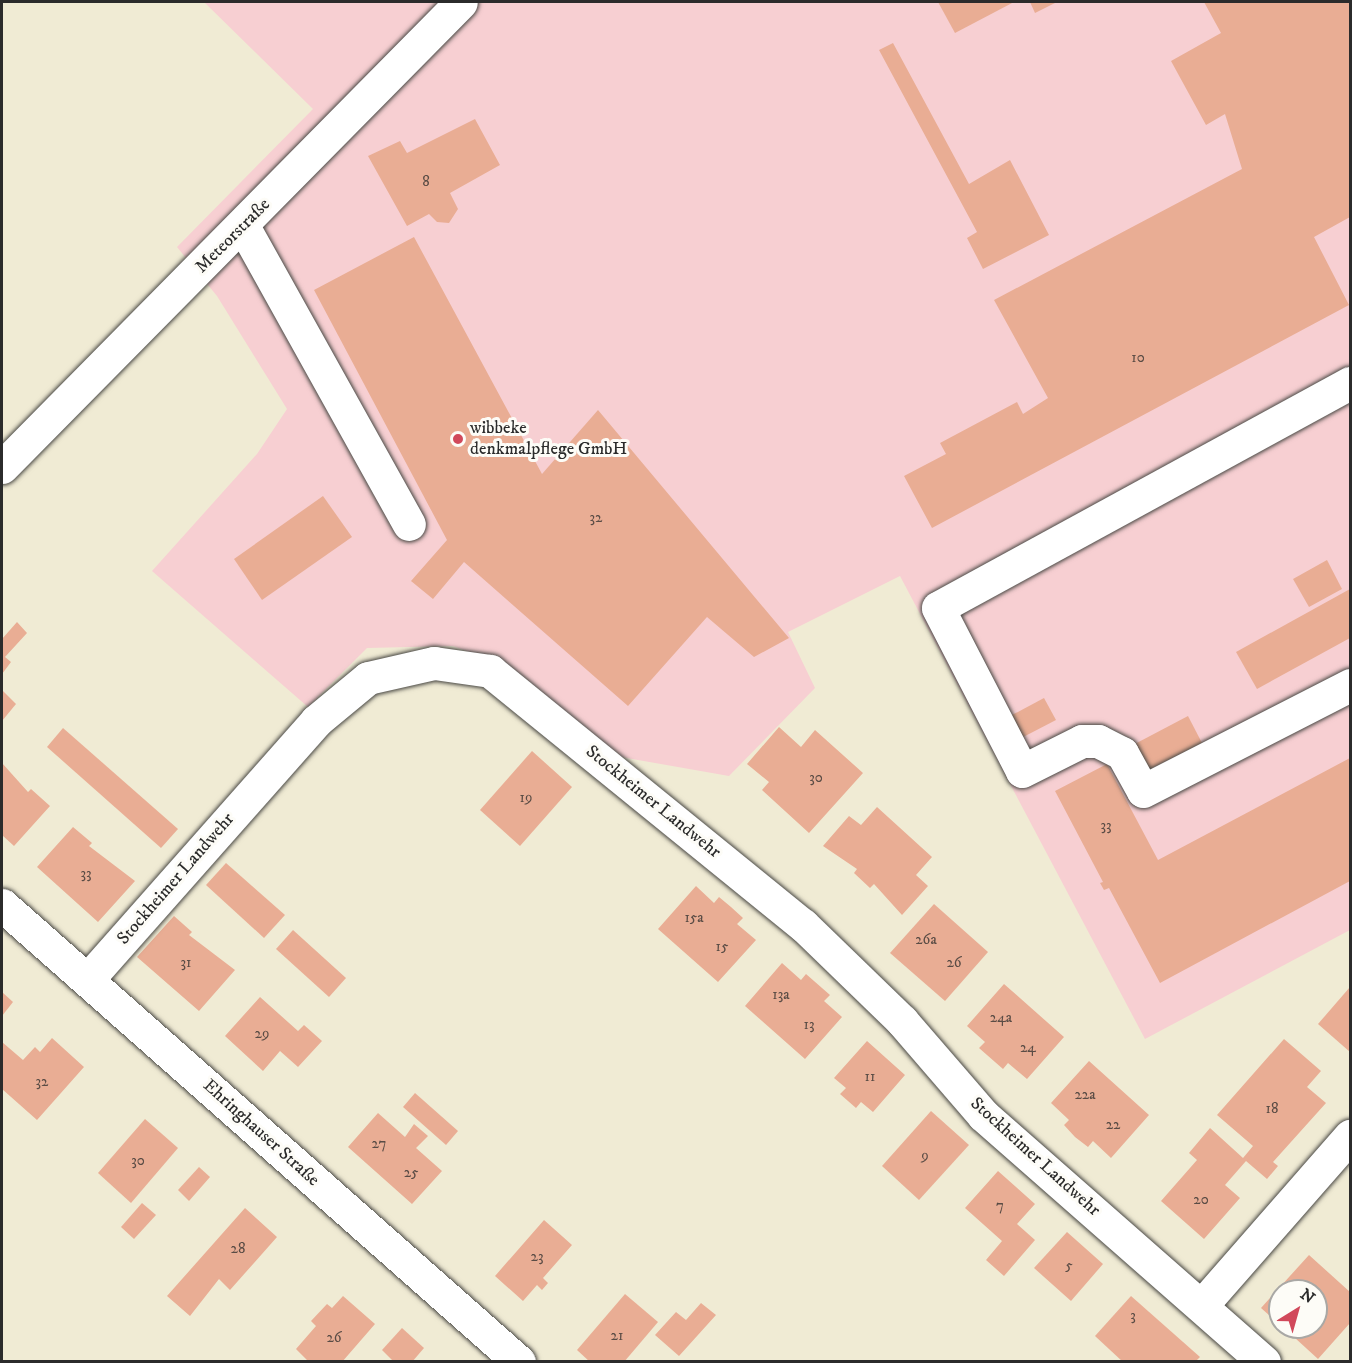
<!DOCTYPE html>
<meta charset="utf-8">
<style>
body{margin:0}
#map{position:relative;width:1352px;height:1363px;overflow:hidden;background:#f0ebd4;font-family:"IM FELL DW Pica",serif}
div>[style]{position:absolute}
.built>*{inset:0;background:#f7cfd2}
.building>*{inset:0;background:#e9ad94}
.roads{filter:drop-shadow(0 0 2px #494844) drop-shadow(0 0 2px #494844)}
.minor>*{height:33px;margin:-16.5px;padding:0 16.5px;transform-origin:16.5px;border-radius:16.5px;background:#fff}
.dots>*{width:16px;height:16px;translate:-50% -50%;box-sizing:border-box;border:3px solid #fdfcf7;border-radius:50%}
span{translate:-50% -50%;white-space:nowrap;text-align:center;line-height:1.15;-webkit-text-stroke:6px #fdfcf7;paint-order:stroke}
.number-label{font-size:15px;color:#5a4c45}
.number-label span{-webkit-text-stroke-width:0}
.street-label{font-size:18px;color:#2b2b2b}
.poi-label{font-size:18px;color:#2b2b2b}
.left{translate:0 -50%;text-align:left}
.frame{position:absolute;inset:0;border:3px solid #2b2b2b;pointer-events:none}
.north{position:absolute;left:1268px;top:1279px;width:60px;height:60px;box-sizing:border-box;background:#fdfcf7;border:2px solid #a9a8a5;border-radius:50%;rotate:37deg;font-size:16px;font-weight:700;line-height:24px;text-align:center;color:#2b2b2b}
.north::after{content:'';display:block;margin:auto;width:21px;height:27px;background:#d1495b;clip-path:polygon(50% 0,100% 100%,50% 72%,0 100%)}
</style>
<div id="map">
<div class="built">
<i style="clip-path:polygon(204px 2px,1350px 2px,1350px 930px,1145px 1039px,900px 576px,788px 632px,815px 688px,729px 776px,621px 757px,509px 667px,453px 646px,367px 648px,308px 707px,152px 571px,257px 454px,287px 409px,217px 296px,177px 247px,313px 109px)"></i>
</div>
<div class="building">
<i style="clip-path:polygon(938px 2px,1014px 2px,955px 33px)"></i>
<i style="clip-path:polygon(1030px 2px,1057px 2px,1035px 13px)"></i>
<i style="clip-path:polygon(1204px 2px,1350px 2px,1350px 217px,1314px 237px,1349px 305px,932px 528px,904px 476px,946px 454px,940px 443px,1017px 402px,1023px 414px,1048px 398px,994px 300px,1242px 169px,1225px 114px,1206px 125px,1171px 61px,1221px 33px)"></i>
<i style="clip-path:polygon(893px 43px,969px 184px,1010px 160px,1049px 235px,983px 269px,967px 238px,977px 232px,879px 50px)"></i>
<i style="clip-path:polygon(475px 119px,500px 165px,450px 193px,458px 209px,449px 223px,437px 222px,429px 214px,407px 226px,368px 156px,400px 141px,407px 153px)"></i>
<i style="clip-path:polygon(414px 237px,542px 474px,598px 410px,789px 638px,754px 657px,707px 617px,628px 706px,464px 562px,433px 599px,411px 581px,447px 540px,314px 290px)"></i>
<i style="clip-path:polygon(323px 496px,352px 537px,262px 600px,234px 559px)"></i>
<i style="clip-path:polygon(1327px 560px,1342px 589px,1309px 607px,1293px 579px)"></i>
<i style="clip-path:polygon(1350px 589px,1350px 638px,1257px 689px,1236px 652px)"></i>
<i style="clip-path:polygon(17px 622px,27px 633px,5px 657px,11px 662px,2px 674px,2px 639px)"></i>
<i style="clip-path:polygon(2px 690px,16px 704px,2px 721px)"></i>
<i style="clip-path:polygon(1044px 698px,1056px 720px,1010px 744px,999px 722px)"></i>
<i style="clip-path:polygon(1188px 716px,1202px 743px,1144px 772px,1131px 746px)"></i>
<i style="clip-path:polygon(779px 727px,801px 747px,815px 730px,863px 773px,809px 833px,762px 790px,769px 782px,747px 764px)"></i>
<i style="clip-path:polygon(63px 728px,178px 829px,161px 848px,47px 747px)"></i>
<i style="clip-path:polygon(532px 751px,572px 787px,520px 846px,480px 810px)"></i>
<i style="clip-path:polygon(1350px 758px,1350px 881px,1160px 983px,1109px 888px,1104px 890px,1100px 883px,1103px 882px,1055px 791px,1107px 764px,1158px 860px)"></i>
<i style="clip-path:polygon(2px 763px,28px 792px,31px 789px,50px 806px,14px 846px,2px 835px)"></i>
<i style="clip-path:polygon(877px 807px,932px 857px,916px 875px,928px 886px,902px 915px,874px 884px,870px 888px,854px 873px,857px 869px,823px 846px,849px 816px,861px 825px)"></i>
<i style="clip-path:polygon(73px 827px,92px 843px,89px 846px,135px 881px,98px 922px,37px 867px)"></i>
<i style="clip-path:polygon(226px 863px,285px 915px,264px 938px,206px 885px)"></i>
<i style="clip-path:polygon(696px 886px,714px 903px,719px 897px,731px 907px,743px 918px,737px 924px,756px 940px,718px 982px,658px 929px)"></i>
<i style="clip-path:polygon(934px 904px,988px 952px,945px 1001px,890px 953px)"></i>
<i style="clip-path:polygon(174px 916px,192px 932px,189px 935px,235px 970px,199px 1011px,137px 957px)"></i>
<i style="clip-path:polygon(293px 930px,346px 978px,329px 997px,276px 949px)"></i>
<i style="clip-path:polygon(782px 963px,801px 980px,806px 974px,830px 995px,824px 1001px,842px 1017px,805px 1059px,745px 1006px)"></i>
<i style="clip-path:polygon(1004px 984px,1064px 1037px,1027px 1079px,1008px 1063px,1003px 1069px,979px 1048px,985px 1042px,967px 1026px)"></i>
<i style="clip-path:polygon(1350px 987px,1350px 1052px,1318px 1024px)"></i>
<i style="clip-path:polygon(2px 992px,13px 1002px,2px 1016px)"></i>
<i style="clip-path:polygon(260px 997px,298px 1031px,304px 1025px,322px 1041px,298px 1067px,280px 1051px,263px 1071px,225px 1036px)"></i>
<i style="clip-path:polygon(52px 1038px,84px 1067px,37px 1120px,2px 1089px,2px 1042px,23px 1060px,35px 1047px,40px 1052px)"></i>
<i style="clip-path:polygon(1284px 1039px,1321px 1071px,1307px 1087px,1326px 1103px,1273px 1162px,1278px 1166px,1267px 1179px,1246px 1161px,1225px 1185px,1240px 1198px,1204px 1239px,1161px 1201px,1197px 1160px,1189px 1153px,1210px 1128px,1243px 1158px,1253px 1146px,1217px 1115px)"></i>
<i style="clip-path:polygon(867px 1041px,905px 1075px,873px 1112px,861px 1102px,856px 1108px,840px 1094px,846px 1088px,834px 1078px)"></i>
<i style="clip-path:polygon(1089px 1061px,1149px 1115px,1111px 1158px,1093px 1141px,1088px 1147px,1075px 1137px,1064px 1125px,1069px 1120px,1051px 1103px)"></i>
<i style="clip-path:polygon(415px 1093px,458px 1131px,446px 1145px,403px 1107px)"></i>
<i style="clip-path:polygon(931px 1111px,969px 1145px,919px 1200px,882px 1166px)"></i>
<i style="clip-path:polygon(378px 1113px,405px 1137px,414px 1124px,428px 1136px,416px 1148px,442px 1171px,412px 1204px,348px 1147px)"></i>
<i style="clip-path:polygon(145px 1119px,178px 1148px,131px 1203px,98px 1173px)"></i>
<i style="clip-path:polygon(199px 1167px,210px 1177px,189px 1201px,178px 1190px)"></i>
<i style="clip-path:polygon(998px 1171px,1035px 1204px,1017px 1224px,1035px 1240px,1004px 1276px,986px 1260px,1002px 1241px,965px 1208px)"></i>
<i style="clip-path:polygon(142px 1203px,156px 1215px,134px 1239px,121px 1227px)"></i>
<i style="clip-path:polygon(245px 1208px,277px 1237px,230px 1290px,219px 1279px,190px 1316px,167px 1296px)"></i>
<i style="clip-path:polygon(544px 1220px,572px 1245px,543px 1278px,548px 1283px,542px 1290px,537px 1285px,523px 1301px,495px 1276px)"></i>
<i style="clip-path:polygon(1067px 1232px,1103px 1264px,1071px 1301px,1034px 1268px)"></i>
<i style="clip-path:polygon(1309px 1255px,1350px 1292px,1350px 1323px,1318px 1359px,1283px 1327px,1316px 1327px,1316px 1291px,1280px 1291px,1280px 1325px,1261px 1308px)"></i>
<i style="clip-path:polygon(625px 1294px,658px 1322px,624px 1362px,590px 1362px,577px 1350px)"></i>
<i style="clip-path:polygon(343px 1296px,375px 1324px,342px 1362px,309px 1362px,296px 1349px,316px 1326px,311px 1321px,327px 1304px,332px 1308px)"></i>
<i style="clip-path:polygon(1131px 1296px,1200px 1357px,1195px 1362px,1123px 1362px,1095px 1336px)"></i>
<i style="clip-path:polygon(701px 1303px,716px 1315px,679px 1356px,655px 1335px,676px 1312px,686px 1320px)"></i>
<i style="clip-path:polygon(402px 1328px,424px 1348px,412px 1362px,394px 1362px,382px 1350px)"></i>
</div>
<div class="roads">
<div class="minor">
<i style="left:243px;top:226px;width:341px;rotate:60.9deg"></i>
<i style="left:1350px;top:383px;width:469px;rotate:151.4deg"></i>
<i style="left:938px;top:608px;width:183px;rotate:62.7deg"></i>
<i style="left:1022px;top:771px;width:67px;rotate:-26.6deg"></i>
<i style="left:1082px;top:741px;width:16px"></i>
<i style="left:1098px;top:741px;width:27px;rotate:27deg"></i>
<i style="left:1122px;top:753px;width:43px;rotate:61.1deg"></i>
<i style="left:1143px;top:791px;width:233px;rotate:-27.1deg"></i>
<i style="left:2px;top:467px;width:653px;rotate:-45.37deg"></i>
<i style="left:2px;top:905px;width:690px;rotate:41.47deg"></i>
<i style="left:88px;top:979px;width:344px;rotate:-48.5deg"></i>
<i style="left:316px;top:721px;width:67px;rotate:-39.6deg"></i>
<i style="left:368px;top:678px;width:68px;rotate:-12.8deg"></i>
<i style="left:434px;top:663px;width:57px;rotate:8.1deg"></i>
<i style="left:490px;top:671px;width:403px;rotate:39.1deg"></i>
<i style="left:803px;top:925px;width:138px;rotate:44.1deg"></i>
<i style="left:902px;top:1021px;width:124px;rotate:49.2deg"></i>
<i style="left:983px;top:1115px;width:374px;rotate:41.3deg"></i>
<i style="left:1202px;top:1305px;width:225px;rotate:-48.8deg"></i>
</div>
</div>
<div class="dots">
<i style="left:458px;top:439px;background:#d1495b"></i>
</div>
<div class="number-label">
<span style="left:426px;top:182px">8</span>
<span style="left:1138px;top:358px">10</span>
<span style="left:596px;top:518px">32</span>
<span style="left:816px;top:778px">30</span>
<span style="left:526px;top:798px">19</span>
<span style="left:1106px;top:826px">33</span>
<span style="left:86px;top:874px">33</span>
<span style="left:694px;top:918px">15a</span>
<span style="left:926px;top:940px">26a</span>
<span style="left:722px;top:947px">15</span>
<span style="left:186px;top:963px">31</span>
<span style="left:954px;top:963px">26</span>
<span style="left:781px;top:995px">13a</span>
<span style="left:1001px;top:1018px">24a</span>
<span style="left:809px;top:1025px">13</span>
<span style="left:262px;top:1034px">29</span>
<span style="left:1028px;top:1048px">24</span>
<span style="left:870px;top:1077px">11</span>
<span style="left:42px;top:1082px">32</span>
<span style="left:1085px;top:1095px">22a</span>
<span style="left:1272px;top:1109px">18</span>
<span style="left:1113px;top:1125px">22</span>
<span style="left:379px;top:1144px">27</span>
<span style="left:925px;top:1156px">9</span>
<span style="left:138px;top:1161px">30</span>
<span style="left:411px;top:1173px">25</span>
<span style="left:1201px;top:1200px">20</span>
<span style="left:1000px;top:1206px">7</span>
<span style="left:238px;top:1249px">28</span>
<span style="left:537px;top:1257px">23</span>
<span style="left:1069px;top:1266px">5</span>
<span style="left:1133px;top:1316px">3</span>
<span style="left:617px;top:1336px">21</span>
<span style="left:334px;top:1338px">26</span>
</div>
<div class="street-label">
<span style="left:233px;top:236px;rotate:-45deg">Meteorstraße</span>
<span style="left:653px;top:802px;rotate:39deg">Stockheimer Landwehr</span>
<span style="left:176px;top:879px;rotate:-49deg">Stockheimer Landwehr</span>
<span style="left:261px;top:1133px;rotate:42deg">Ehringhauser Straße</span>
<span style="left:1035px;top:1157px;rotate:42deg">Stockheimer Landwehr</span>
</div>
<div class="poi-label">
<span class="left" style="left:470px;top:439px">wibbeke<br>denkmalpflege GmbH</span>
</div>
<div class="frame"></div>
<div class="north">N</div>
</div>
